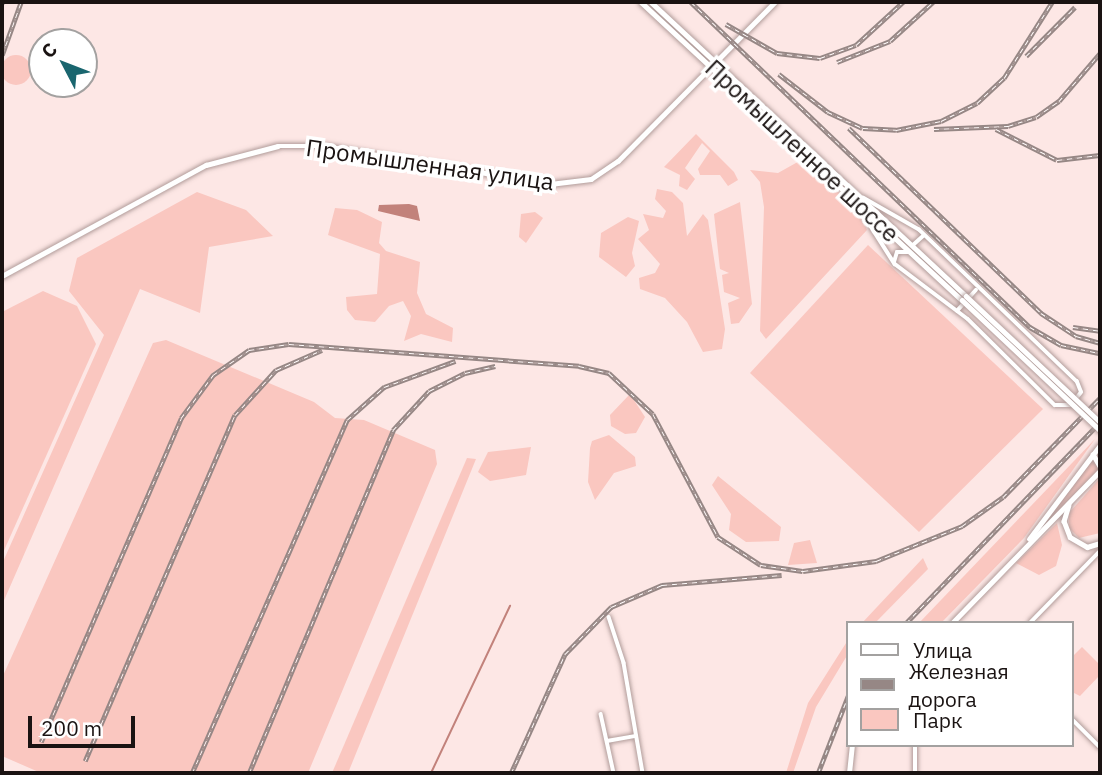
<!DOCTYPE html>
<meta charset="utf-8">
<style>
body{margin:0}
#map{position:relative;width:1102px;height:775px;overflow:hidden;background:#fde7e5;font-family:"IBM Plex Sans",sans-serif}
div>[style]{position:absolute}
.green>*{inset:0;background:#fac7c0}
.round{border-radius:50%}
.water>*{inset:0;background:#c2827b}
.stream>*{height:2px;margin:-1px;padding:0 1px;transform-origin:1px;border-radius:1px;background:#c2827b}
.roads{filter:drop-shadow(0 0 2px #b19c9a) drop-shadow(0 0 2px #b19c9a)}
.street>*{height:3.5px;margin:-1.75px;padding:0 1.75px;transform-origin:1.75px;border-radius:1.75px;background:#fff}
.secondary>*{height:4.5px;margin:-2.25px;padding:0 2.25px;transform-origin:2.25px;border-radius:2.25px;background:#fff}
.rail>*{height:4.5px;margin-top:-2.25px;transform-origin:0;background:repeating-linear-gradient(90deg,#fff 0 5px,#968785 0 10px);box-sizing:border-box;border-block:2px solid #968785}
.bridges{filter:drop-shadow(0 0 2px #b19c9a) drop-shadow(0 0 2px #b19c9a)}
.secondary-bridge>*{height:4.5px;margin:-2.25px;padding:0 2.25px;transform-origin:2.25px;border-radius:2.25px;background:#fff}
span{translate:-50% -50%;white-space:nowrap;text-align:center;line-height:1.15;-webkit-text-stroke:7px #fff;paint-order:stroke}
.street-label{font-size:24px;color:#1a1312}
.frame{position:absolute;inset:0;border:4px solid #1a1312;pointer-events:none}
.legend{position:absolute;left:846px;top:621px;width:228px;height:126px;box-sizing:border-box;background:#fff;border:2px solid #a3a1a0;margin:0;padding:9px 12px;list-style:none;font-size:21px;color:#1a1312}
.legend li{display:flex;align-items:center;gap:14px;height:35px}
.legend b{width:35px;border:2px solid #a3a1a0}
.north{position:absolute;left:28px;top:28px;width:70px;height:70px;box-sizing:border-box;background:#fff;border:2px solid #a3a1a0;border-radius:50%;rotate:312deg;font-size:19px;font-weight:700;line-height:28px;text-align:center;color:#1a1312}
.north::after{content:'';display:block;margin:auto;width:24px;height:32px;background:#1a666f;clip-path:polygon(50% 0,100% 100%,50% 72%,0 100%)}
.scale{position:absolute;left:28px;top:716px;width:107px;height:32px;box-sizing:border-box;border:4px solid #1a1312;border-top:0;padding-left:9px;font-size:21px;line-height:24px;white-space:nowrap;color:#1a1312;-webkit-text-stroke:5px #fff;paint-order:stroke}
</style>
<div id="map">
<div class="green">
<i class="round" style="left:1px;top:55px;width:30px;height:30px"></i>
<i style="clip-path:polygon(696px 134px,734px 172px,738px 180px,728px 186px,720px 175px,700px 175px,698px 169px,710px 151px,702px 143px,685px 168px,695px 179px,687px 190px,679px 186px,680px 175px,664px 167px)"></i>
<i style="clip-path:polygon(803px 159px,860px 212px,867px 230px,766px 339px,760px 331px,764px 207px,760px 182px,750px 170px,778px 173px)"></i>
<i style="clip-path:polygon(657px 189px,672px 192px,683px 203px,687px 236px,703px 214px,708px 220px,725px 329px,722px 349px,703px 352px,687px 322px,665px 298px,640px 289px,639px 278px,655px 273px,660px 264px,638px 239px,649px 230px,643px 214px,663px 218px,666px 211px,655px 199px)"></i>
<i style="clip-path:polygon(197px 192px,246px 210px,273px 236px,209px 247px,200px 313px,140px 289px,2px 605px,2px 564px,104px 335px,69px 291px,77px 258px)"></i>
<i style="clip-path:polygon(740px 202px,752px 304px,739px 323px,731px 324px,728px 303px,740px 298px,724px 292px,722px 275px,729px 273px,720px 269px,714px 214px)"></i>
<i style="clip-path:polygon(335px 208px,357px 210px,382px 222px,379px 243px,386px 251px,420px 262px,417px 293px,426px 314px,453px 328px,452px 342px,421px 334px,404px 341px,411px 316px,403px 301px,389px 306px,375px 322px,355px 320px,347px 310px,346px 297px,377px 294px,380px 254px,328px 235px)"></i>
<i style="clip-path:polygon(535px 212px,543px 218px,526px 243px,519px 237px,521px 214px)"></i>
<i style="clip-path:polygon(628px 217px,639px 221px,632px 253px,635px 266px,626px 277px,599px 257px,601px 233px)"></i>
<i style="clip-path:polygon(868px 245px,1043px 409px,919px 532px,750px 373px)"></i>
<i style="clip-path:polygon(43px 291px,77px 306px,96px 344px,2px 555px,2px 312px)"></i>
<i style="clip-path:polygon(166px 340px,314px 402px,335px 418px,364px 420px,435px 450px,437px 464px,308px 773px,41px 773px,2px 756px,2px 678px,153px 343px)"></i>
<i style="clip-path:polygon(630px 394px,645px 417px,636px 433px,625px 434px,611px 426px,610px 415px)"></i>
<i style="clip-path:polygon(609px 435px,635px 457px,636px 466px,614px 473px,595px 500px,588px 482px,590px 448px,592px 441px)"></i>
<i style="clip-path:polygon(1095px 439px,1024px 538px,941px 623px,919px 623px)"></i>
<i style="clip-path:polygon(531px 447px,526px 475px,490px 481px,478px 472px,488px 452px)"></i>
<i style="clip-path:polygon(467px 458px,476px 459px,348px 773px,332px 773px)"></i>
<i style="clip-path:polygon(1090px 459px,1100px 468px,1039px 530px,1068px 484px)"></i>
<i style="clip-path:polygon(718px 476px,781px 527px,779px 541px,746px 542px,729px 530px,731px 514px,712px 485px)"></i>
<i style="clip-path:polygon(1100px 478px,1100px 533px,1079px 538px,1069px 528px,1069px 513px)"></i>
<i style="clip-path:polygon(1057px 523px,1062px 545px,1056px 566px,1039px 575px,1016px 563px)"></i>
<i style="clip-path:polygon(810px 540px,817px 563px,788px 565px,794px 543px)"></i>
<i style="clip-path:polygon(923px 558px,928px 569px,875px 623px,862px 623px)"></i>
<i style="clip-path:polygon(848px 640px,848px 654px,816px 707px,793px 773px,786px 773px,808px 703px)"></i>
<i style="clip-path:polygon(1082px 647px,1100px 665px,1100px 675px,1080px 696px,1072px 692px,1072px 657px)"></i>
</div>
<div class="water">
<i style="clip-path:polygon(409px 204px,417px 206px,420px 221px,378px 211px,379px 205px)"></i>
</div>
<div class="stream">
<i style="left:431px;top:773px;width:185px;rotate:-64.7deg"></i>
</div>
<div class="roads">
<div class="street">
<i style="left:857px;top:204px;width:71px;rotate:57.7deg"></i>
<i style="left:895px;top:264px;width:91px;rotate:37deg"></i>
<i style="left:968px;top:319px;width:122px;rotate:44.7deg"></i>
<i style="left:1055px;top:405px;width:16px"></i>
<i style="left:1071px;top:405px;width:16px;rotate:-52deg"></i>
<i style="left:1081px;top:392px;width:11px;rotate:-112deg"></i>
<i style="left:1077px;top:382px;width:219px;rotate:-136.1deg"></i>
<i style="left:919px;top:230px;width:64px;rotate:-150.3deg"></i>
<i style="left:913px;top:245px;width:13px;rotate:-42deg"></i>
<i style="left:894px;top:262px;width:10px;rotate:-73deg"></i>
<i style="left:897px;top:252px;width:12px"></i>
<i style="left:957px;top:311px;width:28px;rotate:-48deg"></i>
<i style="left:609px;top:617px;width:48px;rotate:71.9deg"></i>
<i style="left:624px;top:663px;width:112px;rotate:80.2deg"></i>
<i style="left:1030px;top:623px;width:100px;rotate:-45.8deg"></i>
<i style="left:601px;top:714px;width:60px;rotate:77.6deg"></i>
<i style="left:1072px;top:719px;width:40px;rotate:45deg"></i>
<i style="left:607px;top:741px;width:29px;rotate:-10deg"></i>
<i style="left:915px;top:773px;width:28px;rotate:-90deg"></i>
</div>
<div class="secondary">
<i style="left:641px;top:2px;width:438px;rotate:42.9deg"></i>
<i style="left:651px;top:2px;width:431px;rotate:43deg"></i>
<i style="left:2px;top:276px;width:232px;rotate:-28.6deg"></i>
<i style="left:206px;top:165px;width:74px;rotate:-14.8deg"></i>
<i style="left:278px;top:146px;width:46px"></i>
<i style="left:324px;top:146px;width:229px;rotate:9.5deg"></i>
<i style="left:550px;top:184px;width:41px;rotate:-7deg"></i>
<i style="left:591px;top:179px;width:32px;rotate:-34deg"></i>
<i style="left:618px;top:161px;width:223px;rotate:-45.4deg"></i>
<i style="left:1093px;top:454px;width:14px;rotate:60deg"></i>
<i style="left:1069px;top:505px;width:17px;rotate:107deg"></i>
<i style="left:1064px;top:521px;width:17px;rotate:69deg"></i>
<i style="left:1070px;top:537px;width:20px;rotate:30deg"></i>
<i style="left:1087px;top:547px;width:14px;rotate:-17deg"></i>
<i style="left:1029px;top:539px;width:118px;rotate:-52.9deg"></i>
<i style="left:952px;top:623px;width:212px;rotate:-45.8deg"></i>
<i style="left:849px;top:773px;width:28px;rotate:-84deg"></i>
</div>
</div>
<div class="rail">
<i style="left:691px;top:2px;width:470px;rotate:43.8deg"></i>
<i style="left:1030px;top:327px;width:36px;rotate:30deg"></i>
<i style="left:1061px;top:345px;width:40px;rotate:12deg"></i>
<i style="left:2px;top:3px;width:1px;rotate:-45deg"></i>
<i style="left:726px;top:24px;width:59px;rotate:29.6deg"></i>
<i style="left:777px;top:53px;width:43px;rotate:6.6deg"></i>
<i style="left:820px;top:58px;width:38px;rotate:-20deg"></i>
<i style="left:856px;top:45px;width:64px;rotate:-42.5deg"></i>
<i style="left:2px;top:55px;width:56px;rotate:-70.3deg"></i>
<i style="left:1026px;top:56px;width:69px;rotate:-45deg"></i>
<i style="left:837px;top:62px;width:57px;rotate:-21.6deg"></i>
<i style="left:890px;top:41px;width:58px;rotate:-42.2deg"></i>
<i style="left:779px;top:74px;width:62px;rotate:37.8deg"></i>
<i style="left:828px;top:112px;width:38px;rotate:25deg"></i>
<i style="left:863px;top:128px;width:33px;rotate:3deg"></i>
<i style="left:896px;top:130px;width:46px;rotate:-11.3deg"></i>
<i style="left:941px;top:121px;width:40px;rotate:-26.6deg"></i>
<i style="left:977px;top:103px;width:37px;rotate:-43deg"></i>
<i style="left:1004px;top:78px;width:90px;rotate:-57.7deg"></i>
<i style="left:849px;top:128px;width:267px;rotate:43.9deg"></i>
<i style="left:1041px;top:313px;width:42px;rotate:33.3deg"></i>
<i style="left:1076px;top:336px;width:25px;rotate:16deg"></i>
<i style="left:934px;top:129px;width:74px;rotate:-2.3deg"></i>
<i style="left:1008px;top:126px;width:29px;rotate:-18deg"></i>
<i style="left:1036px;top:117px;width:28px;rotate:-35deg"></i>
<i style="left:1059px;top:101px;width:63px;rotate:-49.5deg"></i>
<i style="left:996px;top:129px;width:68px;rotate:26.9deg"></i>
<i style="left:1057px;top:160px;width:43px;rotate:-6.6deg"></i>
<i style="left:1073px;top:327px;width:27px;rotate:8deg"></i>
<i style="left:906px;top:623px;width:279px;rotate:-46deg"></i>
<i style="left:41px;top:742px;width:353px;rotate:-66.6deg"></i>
<i style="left:181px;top:418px;width:54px;rotate:-53.3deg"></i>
<i style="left:213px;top:375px;width:44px;rotate:-34.8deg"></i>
<i style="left:249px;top:350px;width:40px;rotate:-8.5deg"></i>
<i style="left:289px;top:344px;width:291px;rotate:4.3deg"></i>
<i style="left:579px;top:366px;width:31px;rotate:13deg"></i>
<i style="left:609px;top:373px;width:60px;rotate:43deg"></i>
<i style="left:653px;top:414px;width:139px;rotate:62.1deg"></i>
<i style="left:718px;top:537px;width:51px;rotate:33.1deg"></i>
<i style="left:761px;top:565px;width:42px;rotate:8.1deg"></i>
<i style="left:803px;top:571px;width:74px;rotate:-7.8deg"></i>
<i style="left:876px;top:561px;width:93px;rotate:-22.1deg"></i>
<i style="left:962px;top:526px;width:50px;rotate:-35.3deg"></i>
<i style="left:1003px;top:497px;width:139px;rotate:-45.6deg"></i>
<i style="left:85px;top:761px;width:377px;rotate:-66.6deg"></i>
<i style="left:235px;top:415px;width:61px;rotate:-47.7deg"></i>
<i style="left:276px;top:370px;width:50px;rotate:-23.5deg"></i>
<i style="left:192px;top:773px;width:386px;rotate:-66.3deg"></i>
<i style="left:347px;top:420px;width:50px;rotate:-41.7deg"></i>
<i style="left:384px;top:387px;width:76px;rotate:-20.1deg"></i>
<i style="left:249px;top:773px;width:372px;rotate:-67.2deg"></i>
<i style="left:393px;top:430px;width:53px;rotate:-47.3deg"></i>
<i style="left:429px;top:391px;width:40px;rotate:-26.6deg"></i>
<i style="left:465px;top:373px;width:31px;rotate:-13deg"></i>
<i style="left:511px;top:773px;width:131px;rotate:-65.6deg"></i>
<i style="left:565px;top:654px;width:66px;rotate:-45.6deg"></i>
<i style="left:611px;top:607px;width:56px;rotate:-23.3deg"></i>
<i style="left:662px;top:585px;width:120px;rotate:-4.8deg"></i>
<i style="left:818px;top:773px;width:83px;rotate:-68.7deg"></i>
</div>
<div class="bridges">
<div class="secondary-bridge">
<i style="left:966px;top:296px;width:184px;rotate:43.2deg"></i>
<i style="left:962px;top:300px;width:190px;rotate:43.3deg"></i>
</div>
</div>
<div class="street-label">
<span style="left:802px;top:151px;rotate:43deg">Промышленное шоссе</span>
<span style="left:430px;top:165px;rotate:8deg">Промышленная улица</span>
</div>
<div class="frame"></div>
<ul class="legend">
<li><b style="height:9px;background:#fff"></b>Улица</li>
<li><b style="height:9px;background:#968785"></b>Железная дорога</li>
<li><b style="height:19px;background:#fac7c0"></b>Парк</li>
</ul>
<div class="north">С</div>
<div class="scale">200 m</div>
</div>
